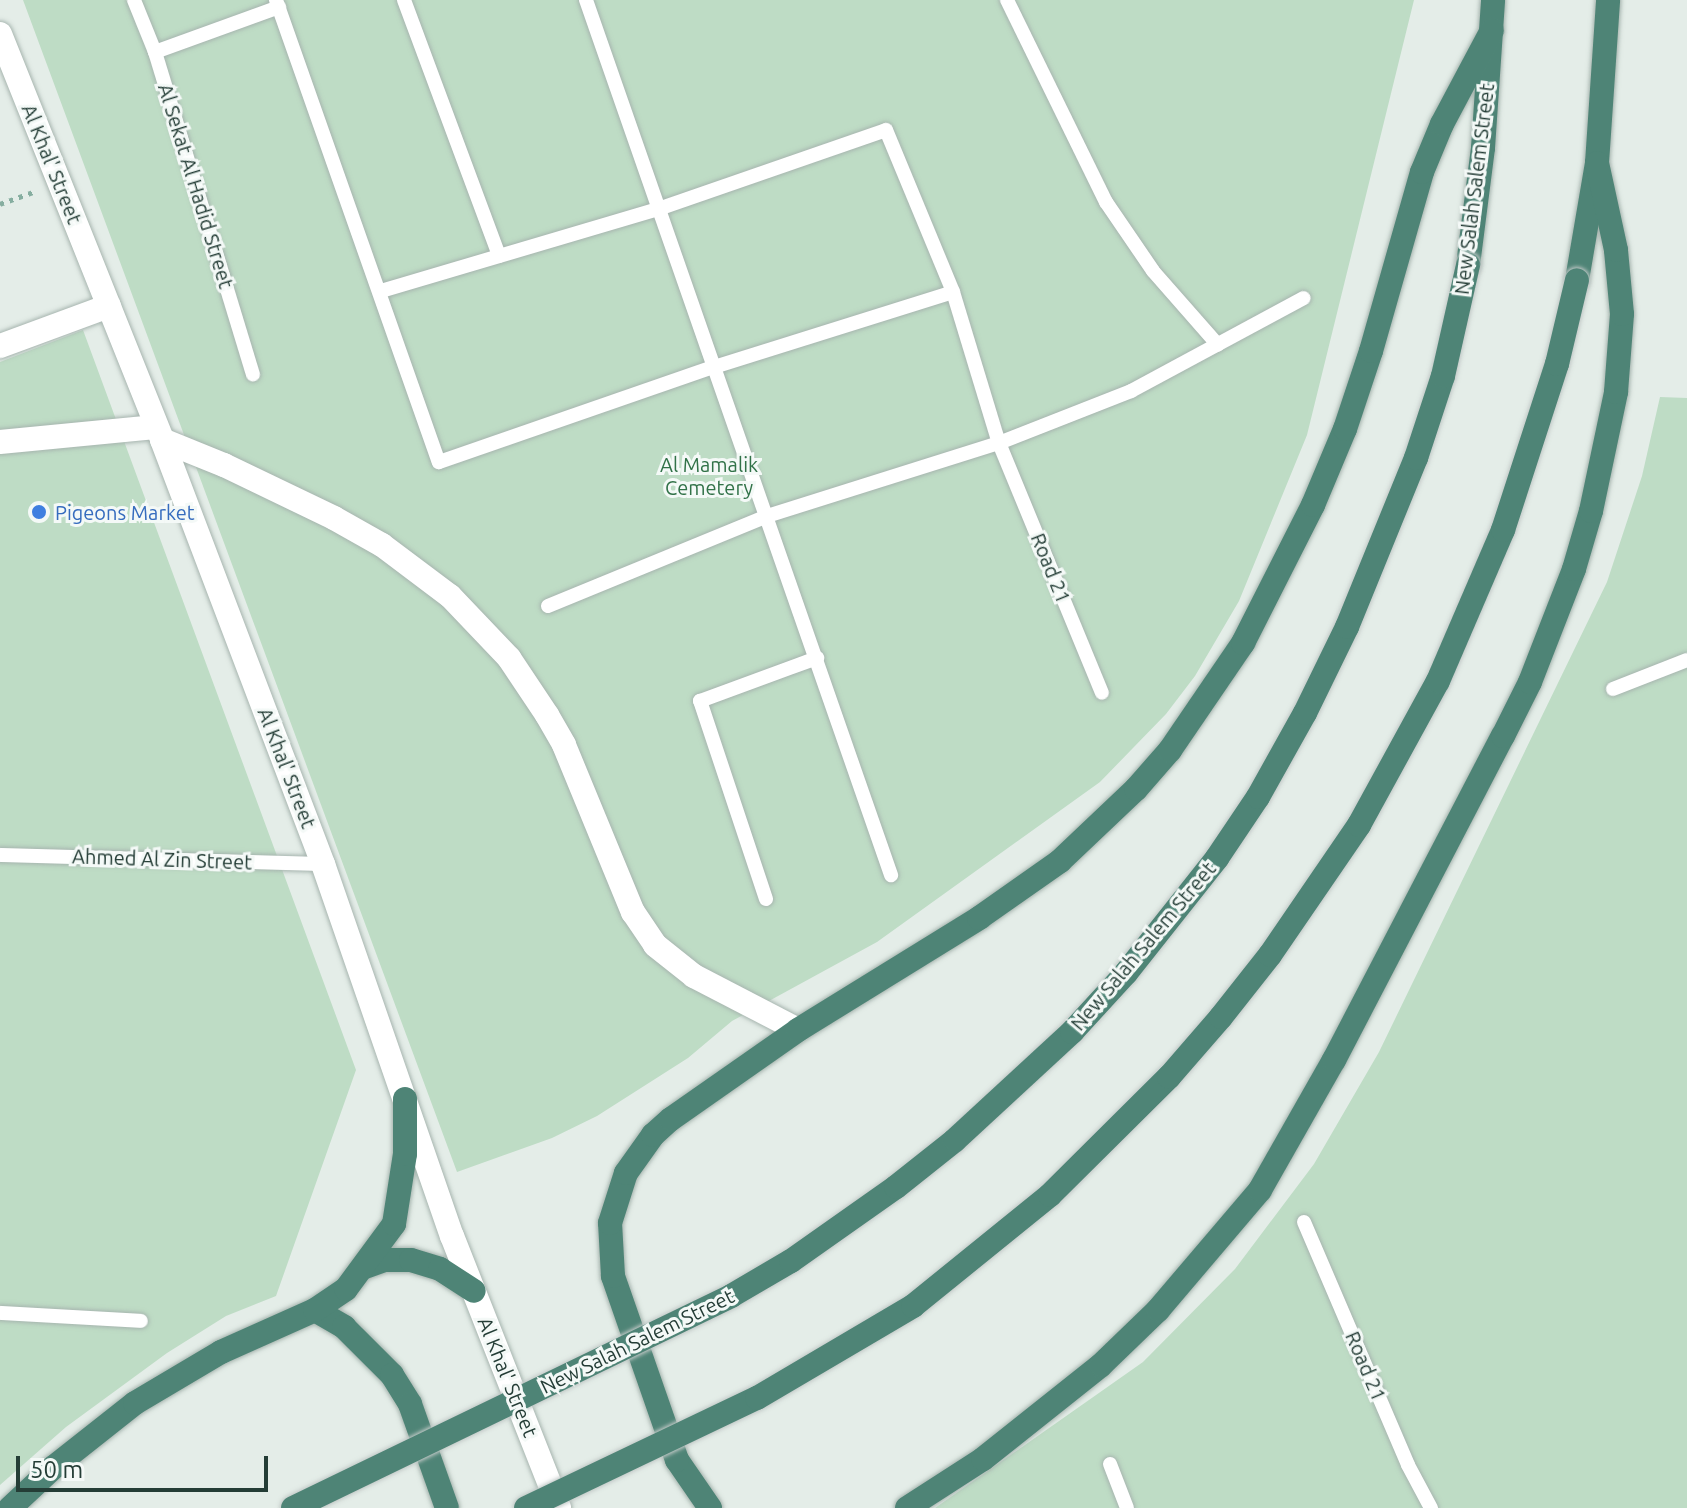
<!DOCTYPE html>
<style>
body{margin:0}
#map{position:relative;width:1687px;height:1508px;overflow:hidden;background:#e4ede8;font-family:Ubuntu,sans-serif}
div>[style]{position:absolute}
.green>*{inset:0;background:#bedcc5}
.path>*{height:5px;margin-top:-2.5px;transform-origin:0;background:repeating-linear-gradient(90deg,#86aea0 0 4px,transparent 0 10px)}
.roads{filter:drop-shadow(0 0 2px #a7b5af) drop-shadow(0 0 2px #a7b5af)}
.service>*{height:14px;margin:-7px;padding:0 7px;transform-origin:7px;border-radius:7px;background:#fff}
.minor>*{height:24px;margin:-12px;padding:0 12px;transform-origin:12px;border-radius:12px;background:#fff}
.tertiary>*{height:24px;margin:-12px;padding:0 12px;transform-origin:12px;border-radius:12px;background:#fff}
.trunk>*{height:24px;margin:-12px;padding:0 12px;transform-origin:12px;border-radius:12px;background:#4e8476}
.bridges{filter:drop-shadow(0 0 2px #c2c9c7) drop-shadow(0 0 2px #c2c9c7)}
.trunk-bridge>*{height:24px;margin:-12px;padding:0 12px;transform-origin:12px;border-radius:12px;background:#4e8476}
.dots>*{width:22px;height:22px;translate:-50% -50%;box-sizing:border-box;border:4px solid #f4f9f7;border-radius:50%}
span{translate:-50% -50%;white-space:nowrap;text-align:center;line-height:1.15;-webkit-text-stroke:6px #f4f9f7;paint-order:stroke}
.street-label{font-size:20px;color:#243d36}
.park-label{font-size:20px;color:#317248}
.shop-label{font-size:20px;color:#366cbe}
.left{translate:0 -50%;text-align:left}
.scale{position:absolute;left:16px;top:1456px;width:252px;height:36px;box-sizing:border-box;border:4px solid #243d36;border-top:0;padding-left:10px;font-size:24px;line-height:28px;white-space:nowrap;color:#243d36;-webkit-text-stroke:6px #f4f9f7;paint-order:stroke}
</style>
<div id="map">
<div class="green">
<i style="clip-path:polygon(23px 0,1414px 0,1307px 435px,1239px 601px,1195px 676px,1166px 714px,1100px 782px,877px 942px,732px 1021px,688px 1058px,597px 1116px,552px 1138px,457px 1172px)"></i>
<i style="clip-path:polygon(83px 330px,356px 1070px,276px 1296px,226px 1316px,167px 1353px,66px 1427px,0 1485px,0 362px)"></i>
<i style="clip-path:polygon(1660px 397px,1687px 398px,1687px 1508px,935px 1508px,1143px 1362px,1235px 1269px,1314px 1164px,1379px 1052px,1607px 582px,1642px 476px)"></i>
</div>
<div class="path">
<i style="left:0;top:204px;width:35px;rotate:-20deg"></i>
</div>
<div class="roads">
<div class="service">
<i style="left:134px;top:0;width:56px;rotate:68deg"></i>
<i style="left:155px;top:52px;width:337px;rotate:73.1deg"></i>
<i style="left:276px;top:0;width:490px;rotate:70.6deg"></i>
<i style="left:439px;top:462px;width:291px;rotate:-19.1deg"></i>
<i style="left:714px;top:367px;width:250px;rotate:-17.4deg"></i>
<i style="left:404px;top:0;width:273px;rotate:69.6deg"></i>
<i style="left:586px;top:0;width:927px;rotate:70.78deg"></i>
<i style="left:1007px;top:0;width:225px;rotate:63.9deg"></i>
<i style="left:1106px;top:202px;width:83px;rotate:55.7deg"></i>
<i style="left:1153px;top:271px;width:98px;rotate:48.7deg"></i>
<i style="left:155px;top:52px;width:132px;rotate:-19.9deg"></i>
<i style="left:381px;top:291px;width:289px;rotate:-16.5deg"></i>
<i style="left:658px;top:209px;width:241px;rotate:-19.1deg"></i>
<i style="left:886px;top:130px;width:175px;rotate:67.5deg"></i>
<i style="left:953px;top:292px;width:158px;rotate:73.1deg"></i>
<i style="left:999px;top:443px;width:270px;rotate:67.6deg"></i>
<i style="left:548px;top:606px;width:237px;rotate:-22.3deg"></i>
<i style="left:767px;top:516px;width:243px;rotate:-17.5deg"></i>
<i style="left:999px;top:443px;width:142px;rotate:-21.5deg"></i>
<i style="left:1131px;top:391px;width:196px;rotate:-28.3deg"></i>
<i style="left:1613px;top:689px;width:79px;rotate:-21.4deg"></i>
<i style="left:0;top:855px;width:323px;rotate:1.6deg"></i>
<i style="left:766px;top:899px;width:209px;rotate:-108.4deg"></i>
<i style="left:700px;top:701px;width:125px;rotate:-20.2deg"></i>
<i style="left:1304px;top:1222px;width:264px;rotate:66.8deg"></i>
<i style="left:1408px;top:1465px;width:49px;rotate:61.9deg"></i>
<i style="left:0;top:1313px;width:141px;rotate:3.2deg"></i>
<i style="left:1110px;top:1464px;width:47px;rotate:68.9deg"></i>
</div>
<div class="minor">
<i style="left:0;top:346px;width:116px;rotate:-20.2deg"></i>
<i style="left:0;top:442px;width:156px;rotate:-5.5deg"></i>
</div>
<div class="tertiary">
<i style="left:0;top:34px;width:437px;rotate:68.2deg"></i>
<i style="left:162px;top:440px;width:454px;rotate:69.2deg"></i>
<i style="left:323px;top:864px;width:394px;rotate:70.9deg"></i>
<i style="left:452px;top:1236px;width:292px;rotate:68.5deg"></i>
<i style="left:162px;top:440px;width:67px;rotate:22deg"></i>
<i style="left:224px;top:465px;width:122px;rotate:25.7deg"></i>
<i style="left:334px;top:518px;width:55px;rotate:29.4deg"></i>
<i style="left:382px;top:545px;width:85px;rotate:36.9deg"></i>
<i style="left:450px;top:596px;width:86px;rotate:46.4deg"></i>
<i style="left:509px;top:658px;width:69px;rotate:56.3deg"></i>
<i style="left:547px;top:715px;width:34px;rotate:60deg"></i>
<i style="left:564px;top:745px;width:181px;rotate:67.6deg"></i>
<i style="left:633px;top:912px;width:40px;rotate:56deg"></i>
<i style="left:655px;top:945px;width:50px;rotate:38.5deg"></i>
<i style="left:694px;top:976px;width:117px;rotate:27.4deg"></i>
</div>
<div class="trunk">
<i style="left:1468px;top:265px;width:118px;rotate:-82.7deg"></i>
<i style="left:1483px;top:148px;width:148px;rotate:-86.1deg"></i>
<i style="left:1577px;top:280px;width:119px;rotate:-80.3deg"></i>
<i style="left:1597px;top:163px;width:163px;rotate:-86.1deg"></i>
<i style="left:365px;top:1267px;width:20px;rotate:-20deg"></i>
<i style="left:384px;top:1260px;width:27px"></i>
<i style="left:411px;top:1260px;width:30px;rotate:17deg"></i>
<i style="left:440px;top:1269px;width:40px;rotate:32.9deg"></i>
<i style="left:315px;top:1310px;width:34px;rotate:30deg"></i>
<i style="left:344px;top:1327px;width:68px;rotate:45deg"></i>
<i style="left:392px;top:1375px;width:34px;rotate:58deg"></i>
<i style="left:410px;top:1404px;width:110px;rotate:70.4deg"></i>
<i style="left:10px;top:1508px;width:60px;rotate:-43deg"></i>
<i style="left:54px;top:1467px;width:103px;rotate:-38.3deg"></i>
<i style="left:135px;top:1403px;width:100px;rotate:-30.7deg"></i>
<i style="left:221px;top:1352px;width:103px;rotate:-24.1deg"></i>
<i style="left:315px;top:1310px;width:37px;rotate:-34deg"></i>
<i style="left:346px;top:1289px;width:81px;rotate:-53.6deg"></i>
<i style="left:394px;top:1224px;width:71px;rotate:-81.1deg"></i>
<i style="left:405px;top:1154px;width:55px;rotate:-90deg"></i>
<i style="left:710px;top:1508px;width:58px;rotate:-124.5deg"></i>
<i style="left:677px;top:1460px;width:195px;rotate:-109.2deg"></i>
<i style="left:613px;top:1276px;width:53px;rotate:-93.2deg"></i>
<i style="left:610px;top:1223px;width:52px;rotate:-72.3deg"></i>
<i style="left:626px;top:1173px;width:47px;rotate:-54.6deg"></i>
<i style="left:653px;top:1135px;width:24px;rotate:-42deg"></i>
<i style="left:671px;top:1119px;width:155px;rotate:-35deg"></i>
<i style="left:798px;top:1030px;width:213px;rotate:-31.7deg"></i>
<i style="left:979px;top:918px;width:99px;rotate:-35.1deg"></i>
<i style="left:1060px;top:861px;width:105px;rotate:-43.5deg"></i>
<i style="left:1136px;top:789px;width:52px;rotate:-48.9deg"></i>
<i style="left:1170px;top:750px;width:130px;rotate:-55.7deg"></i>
<i style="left:1243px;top:643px;width:155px;rotate:-63.1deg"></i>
<i style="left:1313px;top:505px;width:82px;rotate:-67.2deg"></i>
<i style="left:1345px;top:429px;width:82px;rotate:-71.6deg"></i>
<i style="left:1371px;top:351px;width:186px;rotate:-74.1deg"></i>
<i style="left:1422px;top:172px;width:52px;rotate:-67.4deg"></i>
<i style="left:1442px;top:124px;width:106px;rotate:-62deg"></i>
<i style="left:907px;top:1508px;width:90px;rotate:-32.8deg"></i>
<i style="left:983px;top:1459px;width:151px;rotate:-38.5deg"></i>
<i style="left:1101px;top:1365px;width:79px;rotate:-44deg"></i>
<i style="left:1158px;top:1310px;width:157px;rotate:-49.6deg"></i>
<i style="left:1260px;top:1190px;width:150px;rotate:-60.4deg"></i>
<i style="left:1334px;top:1060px;width:365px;rotate:-62.5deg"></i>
<i style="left:1503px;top:736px;width:60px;rotate:-63.4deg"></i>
<i style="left:1530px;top:682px;width:121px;rotate:-68.7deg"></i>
<i style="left:1574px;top:569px;width:60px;rotate:-73.7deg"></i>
<i style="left:1591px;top:511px;width:122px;rotate:-78.1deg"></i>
<i style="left:1616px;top:392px;width:78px;rotate:-85.6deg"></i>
<i style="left:1622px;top:314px;width:64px;rotate:-95.4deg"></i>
<i style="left:1616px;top:250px;width:89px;rotate:-102.3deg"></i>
</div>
</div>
<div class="bridges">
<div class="trunk-bridge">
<i style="left:293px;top:1508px;width:487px;rotate:-25.8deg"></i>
<i style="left:731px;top:1296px;width:69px;rotate:-30.3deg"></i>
<i style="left:791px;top:1261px;width:128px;rotate:-35.2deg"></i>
<i style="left:896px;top:1187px;width:75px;rotate:-38.5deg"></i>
<i style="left:955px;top:1140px;width:159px;rotate:-42.7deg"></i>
<i style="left:1072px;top:1032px;width:80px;rotate:-47.5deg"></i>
<i style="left:1126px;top:973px;width:147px;rotate:-51.6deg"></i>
<i style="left:1217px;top:858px;width:73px;rotate:-56.1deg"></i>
<i style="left:1258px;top:797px;width:96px;rotate:-60.8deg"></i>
<i style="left:1305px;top:713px;width:96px;rotate:-64deg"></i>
<i style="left:1347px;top:627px;width:183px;rotate:-67.8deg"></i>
<i style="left:1416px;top:458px;width:86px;rotate:-71.8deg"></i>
<i style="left:1443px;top:376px;width:114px;rotate:-77.3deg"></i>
<i style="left:526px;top:1508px;width:256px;rotate:-25.5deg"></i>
<i style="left:757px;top:1398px;width:181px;rotate:-30.5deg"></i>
<i style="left:913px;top:1306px;width:176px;rotate:-39deg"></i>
<i style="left:1050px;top:1195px;width:168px;rotate:-44.8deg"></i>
<i style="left:1169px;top:1077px;width:79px;rotate:-49.1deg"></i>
<i style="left:1221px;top:1017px;width:79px;rotate:-51.7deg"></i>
<i style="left:1270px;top:955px;width:158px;rotate:-55.6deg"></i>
<i style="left:1359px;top:825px;width:164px;rotate:-61.3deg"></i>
<i style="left:1438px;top:681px;width:164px;rotate:-66.7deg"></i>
<i style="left:1503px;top:530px;width:175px;rotate:-72deg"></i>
<i style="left:1557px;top:364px;width:86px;rotate:-76.6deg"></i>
</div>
</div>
<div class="dots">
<i style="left:39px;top:512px;background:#3f7fe0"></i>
</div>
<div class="street-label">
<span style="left:52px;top:164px;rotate:68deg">Al Khal' Street</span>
<span style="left:196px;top:186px;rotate:73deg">Al Sekat Al Hadid Street</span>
<span style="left:1474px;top:189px;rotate:-83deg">New Salah Salem Street</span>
<span style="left:1051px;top:568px;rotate:68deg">Road 21</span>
<span style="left:287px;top:768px;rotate:69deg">Al Khal' Street</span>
<span style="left:162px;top:859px;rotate:2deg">Ahmed Al Zin Street</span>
<span style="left:1143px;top:946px;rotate:-50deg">New Salah Salem Street</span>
<span style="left:637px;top:1341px;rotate:-26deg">New Salah Salem Street</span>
<span style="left:1366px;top:1366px;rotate:67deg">Road 21</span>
<span style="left:508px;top:1377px;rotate:68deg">Al Khal' Street</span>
</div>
<div class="park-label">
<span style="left:709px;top:476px">Al Mamalik<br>Cemetery</span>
</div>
<div class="shop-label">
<span class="left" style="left:55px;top:512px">Pigeons Market</span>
</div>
<div class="scale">50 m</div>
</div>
